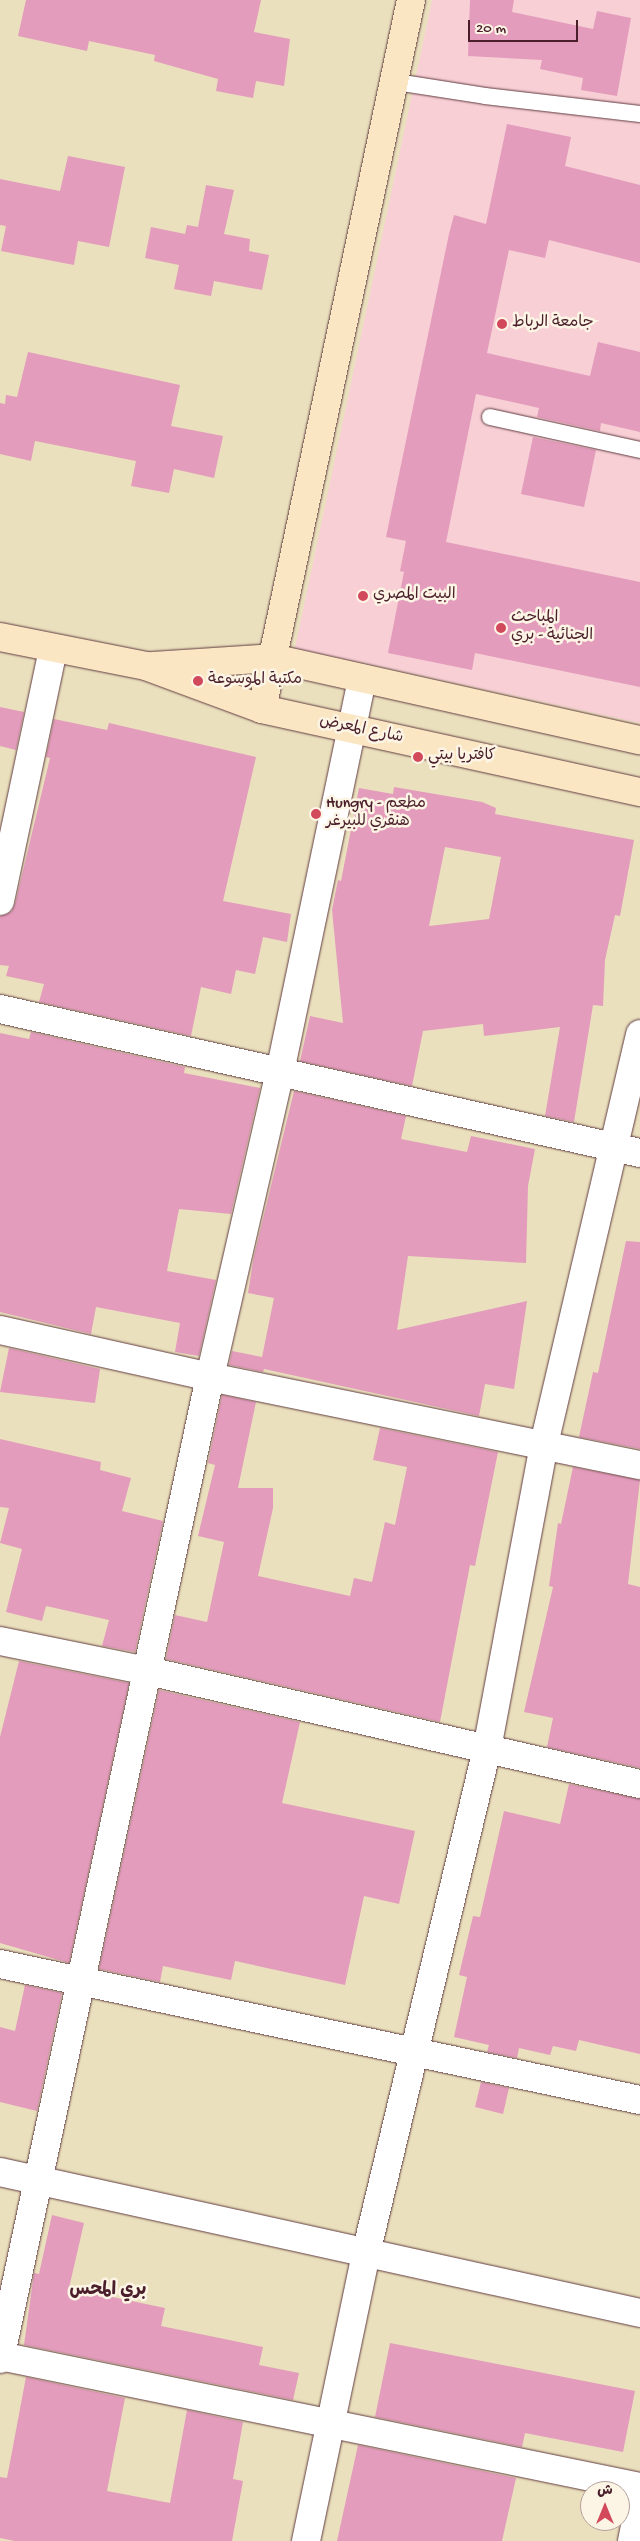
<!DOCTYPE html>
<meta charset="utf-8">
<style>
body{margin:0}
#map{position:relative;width:640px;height:2541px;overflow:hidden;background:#eae0bd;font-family:"Gochi Hand","Playpen Sans Arabic",sans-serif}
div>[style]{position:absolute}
.built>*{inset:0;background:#f7cfd5}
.building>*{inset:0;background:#e39cbc}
.roads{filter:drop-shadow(0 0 1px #623c41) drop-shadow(0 0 1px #623c41)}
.lane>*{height:16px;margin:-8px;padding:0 8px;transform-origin:8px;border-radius:8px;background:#fff}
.street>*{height:28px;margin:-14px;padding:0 14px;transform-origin:14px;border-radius:14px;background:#fff}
.secondary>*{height:28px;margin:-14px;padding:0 14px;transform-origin:14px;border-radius:14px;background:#fbe6c4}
.dots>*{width:14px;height:14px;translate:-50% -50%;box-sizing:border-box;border:2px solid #fcf5e5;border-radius:50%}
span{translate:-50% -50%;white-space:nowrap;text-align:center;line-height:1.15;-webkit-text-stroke:5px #fcf5e5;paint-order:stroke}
.poi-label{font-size:16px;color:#4a1f2b}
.left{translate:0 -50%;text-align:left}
.street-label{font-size:16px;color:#4a1f2b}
.neighbourhood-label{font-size:18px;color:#4a1f2b;font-weight:700}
.north{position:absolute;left:580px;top:2481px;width:50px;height:50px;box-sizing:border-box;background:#fcf5e5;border:1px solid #b59f9b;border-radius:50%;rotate:0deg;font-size:14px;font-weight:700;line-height:20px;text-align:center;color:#4a1f2b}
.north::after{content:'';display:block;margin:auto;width:18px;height:22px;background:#d1495b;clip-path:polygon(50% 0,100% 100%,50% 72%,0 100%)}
.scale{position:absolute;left:468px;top:20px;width:110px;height:22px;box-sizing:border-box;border:2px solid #4a1f2b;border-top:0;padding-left:6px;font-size:15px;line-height:18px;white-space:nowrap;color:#4a1f2b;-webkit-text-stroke:4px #fcf5e5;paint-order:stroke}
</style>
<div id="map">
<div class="built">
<i style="clip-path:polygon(432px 0,640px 0,640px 723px,295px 648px)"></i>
</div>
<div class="building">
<i style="clip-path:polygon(26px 0,261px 0,254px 32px,290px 39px,284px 86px,256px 81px,253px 98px,216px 91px,218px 79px,154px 61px,155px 55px,89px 41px,87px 51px,18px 36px)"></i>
<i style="clip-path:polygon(470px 0,514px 0,512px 12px,593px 29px,597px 11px,631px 18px,617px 96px,581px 90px,583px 78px,540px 69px,542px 60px,468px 56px)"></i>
<i style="clip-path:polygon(507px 124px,571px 137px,565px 166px,640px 185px,640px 263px,549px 240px,545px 258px,509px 250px,487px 353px,590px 376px,598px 342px,640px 352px,640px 432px,601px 423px,600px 431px,537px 417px,539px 408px,476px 394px,446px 542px,640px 582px,640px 687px,475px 653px,472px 670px,388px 653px,404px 572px,400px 571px,406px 541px,386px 537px,449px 234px,454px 215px,486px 224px)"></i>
<i style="clip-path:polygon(68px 156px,125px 167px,109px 247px,78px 241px,74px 265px,1px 251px,6px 226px,0 225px,0 179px,60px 191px)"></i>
<i style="clip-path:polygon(206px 185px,234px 190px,224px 234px,250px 239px,249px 251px,269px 255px,262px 290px,214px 281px,211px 296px,174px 289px,179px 265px,145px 258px,151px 227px,185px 234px,187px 225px,198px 227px)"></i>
<i style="clip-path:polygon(28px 352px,180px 385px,171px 426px,223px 436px,214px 478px,174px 469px,169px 493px,131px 486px,136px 461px,35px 441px,31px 461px,0 454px,0 403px,5px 404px,6px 395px,17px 397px)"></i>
<i style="clip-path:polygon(533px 437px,596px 450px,584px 507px,521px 494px)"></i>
<i style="clip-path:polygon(0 707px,24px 712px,16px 750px,0 746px)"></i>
<i style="clip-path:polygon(54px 719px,107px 730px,109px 723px,256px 757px,223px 901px,291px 914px,287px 942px,263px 937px,255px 974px,236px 970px,231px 994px,201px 987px,191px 1036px,39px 1002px,44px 984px,6px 976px,9px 966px,0 965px,0 916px,11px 912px,15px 904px,50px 758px,46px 757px)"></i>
<i style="clip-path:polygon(evenodd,394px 787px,482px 802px,496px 808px,495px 814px,634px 840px,620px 916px,615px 915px,605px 960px,603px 1006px,593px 1005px,574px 1122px,545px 1116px,560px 1027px,484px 1036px,483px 1024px,423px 1031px,412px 1086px,300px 1061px,310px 1016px,343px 1023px,332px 910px,338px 880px,341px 881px,359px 788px,393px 794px,394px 787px,445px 847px,501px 857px,489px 919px,429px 926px,445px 847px)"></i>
<i style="clip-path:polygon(31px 1032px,185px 1067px,184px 1073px,260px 1088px,231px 1214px,179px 1209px,167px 1271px,216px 1280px,199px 1356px,175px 1352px,180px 1323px,96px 1307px,91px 1334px,0 1312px,0 1033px,29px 1039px)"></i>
<i style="clip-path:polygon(294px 1091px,406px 1116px,401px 1139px,467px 1152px,471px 1136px,535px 1149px,528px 1186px,526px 1263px,408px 1256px,397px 1330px,527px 1301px,514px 1389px,485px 1384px,479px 1416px,264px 1369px,263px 1372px,229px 1365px,232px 1351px,262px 1357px,274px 1298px,248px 1293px,254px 1256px)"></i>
<i style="clip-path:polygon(626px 1241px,640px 1242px,640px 1449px,579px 1437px,593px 1372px,598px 1373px)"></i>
<i style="clip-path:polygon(9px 1348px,100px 1369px,95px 1403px,0 1392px)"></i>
<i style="clip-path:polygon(222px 1395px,256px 1402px,238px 1488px,273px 1488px,273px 1508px,258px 1576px,350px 1596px,354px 1578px,372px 1582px,385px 1522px,395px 1525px,407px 1467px,373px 1460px,380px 1428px,498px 1452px,475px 1566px,470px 1565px,440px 1722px,166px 1659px,175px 1615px,207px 1622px,224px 1542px,198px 1536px,215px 1465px,208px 1463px)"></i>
<i style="clip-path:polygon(0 1439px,101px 1462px,100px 1470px,131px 1478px,122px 1511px,163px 1521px,135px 1652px,102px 1646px,109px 1620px,46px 1606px,42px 1621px,6px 1612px,22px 1549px,0 1543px,9px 1508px,0 1507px)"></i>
<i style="clip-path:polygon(573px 1467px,640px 1480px,628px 1584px,640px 1587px,640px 1768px,547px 1747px,553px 1718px,524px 1712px,553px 1587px,549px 1586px,558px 1523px,561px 1524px)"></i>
<i style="clip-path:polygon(19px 1661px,129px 1683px,69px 1963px,0 1943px,0 1737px)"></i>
<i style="clip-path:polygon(159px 1690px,300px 1722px,282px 1803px,415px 1831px,399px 1904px,364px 1896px,345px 1985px,235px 1961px,231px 1980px,163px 1966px,160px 1982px,99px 1969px)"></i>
<i style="clip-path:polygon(569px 1784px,640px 1799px,640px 2054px,579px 2040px,576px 2051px,553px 2046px,550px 2055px,519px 2048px,517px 2058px,487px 2052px,489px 2045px,454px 2037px,467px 1977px,459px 1975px,473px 1916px,480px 1917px,504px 1811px,560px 1824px)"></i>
<i style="clip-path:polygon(25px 1985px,62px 1993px,37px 2111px,0 2102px,0 2027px,15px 2031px)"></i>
<i style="clip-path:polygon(481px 2082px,509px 2088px,503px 2114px,475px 2107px)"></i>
<i style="clip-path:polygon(52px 2215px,84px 2223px,69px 2288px,165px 2308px,161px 2326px,263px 2347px,259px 2365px,299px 2373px,293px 2400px,24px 2345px,34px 2273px,39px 2274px)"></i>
<i style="clip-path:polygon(390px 2343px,635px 2391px,623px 2452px,525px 2433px,522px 2447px,375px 2417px)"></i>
<i style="clip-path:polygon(26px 2377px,125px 2398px,107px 2491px,170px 2503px,187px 2410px,243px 2422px,233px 2479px,243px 2481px,232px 2541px,15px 2541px,0 2538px,0 2477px,7px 2478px)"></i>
<i style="clip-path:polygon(358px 2445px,516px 2478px,502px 2541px,337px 2541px)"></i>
</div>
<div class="roads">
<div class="lane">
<i style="left:396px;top:82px;width:90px;rotate:8.9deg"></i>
<i style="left:485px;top:96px;width:156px;rotate:6.6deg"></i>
<i style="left:490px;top:417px;width:154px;rotate:12.4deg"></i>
</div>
<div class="street">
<i style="left:0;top:901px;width:258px;rotate:-78.1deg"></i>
<i style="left:0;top:1009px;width:656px;rotate:12.68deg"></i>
<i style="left:0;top:1330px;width:215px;rotate:12.6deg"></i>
<i style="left:210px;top:1377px;width:439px;rotate:11.6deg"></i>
<i style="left:0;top:1641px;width:151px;rotate:11.5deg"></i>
<i style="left:148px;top:1671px;width:505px;rotate:12.94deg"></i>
<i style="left:0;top:1964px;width:654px;rotate:12deg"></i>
<i style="left:0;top:2172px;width:655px;rotate:12.42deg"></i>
<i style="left:0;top:2356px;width:653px;rotate:11.57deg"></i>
<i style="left:0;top:2359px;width:1004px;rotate:-77.93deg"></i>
<i style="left:210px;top:1377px;width:313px;rotate:-77.1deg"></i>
<i style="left:280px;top:1072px;width:402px;rotate:-78.2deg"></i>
<i style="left:306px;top:2541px;width:294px;rotate:-78.2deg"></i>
<i style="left:366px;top:2253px;width:518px;rotate:-76.5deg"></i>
<i style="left:487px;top:1749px;width:310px;rotate:-79.4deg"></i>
<i style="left:544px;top:1444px;width:421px;rotate:-76.8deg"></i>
<i style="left:632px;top:2541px;width:41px;rotate:-78.7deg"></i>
</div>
<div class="secondary">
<i style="left:0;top:637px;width:149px;rotate:11.2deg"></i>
<i style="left:146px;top:666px;width:124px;rotate:20.3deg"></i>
<i style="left:262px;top:709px;width:387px;rotate:12.4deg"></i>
<i style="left:153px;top:666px;width:119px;rotate:-3.8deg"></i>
<i style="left:272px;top:658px;width:377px;rotate:12.6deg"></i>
<i style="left:262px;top:709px;width:724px;rotate:-78.13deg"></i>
</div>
</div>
<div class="dots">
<i style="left:502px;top:324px;background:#d1495b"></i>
<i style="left:363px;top:596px;background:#d1495b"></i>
<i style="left:501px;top:628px;background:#d1495b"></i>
<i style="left:198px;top:681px;background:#d1495b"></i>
<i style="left:418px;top:757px;background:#d1495b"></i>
<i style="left:316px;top:814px;background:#d1495b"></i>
</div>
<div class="poi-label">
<span class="left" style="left:512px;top:324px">جامعة الرباط</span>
<span class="left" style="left:373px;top:596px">البيت المصري</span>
<span class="left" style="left:511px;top:628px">المباحث<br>الجنائية - بري</span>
<span class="left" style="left:208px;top:681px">مكتبة الموسوعة</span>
<span class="left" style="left:428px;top:757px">كافتريا بيتي</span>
<span class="left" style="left:326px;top:814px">Hungry - مطعم<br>هنقري للبيرغر</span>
</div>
<div class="street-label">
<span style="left:361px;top:731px;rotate:12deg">شارع المعرض</span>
</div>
<div class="neighbourhood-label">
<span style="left:108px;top:2291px">بري المحس</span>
</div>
<div class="north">ش</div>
<div class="scale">20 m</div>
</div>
